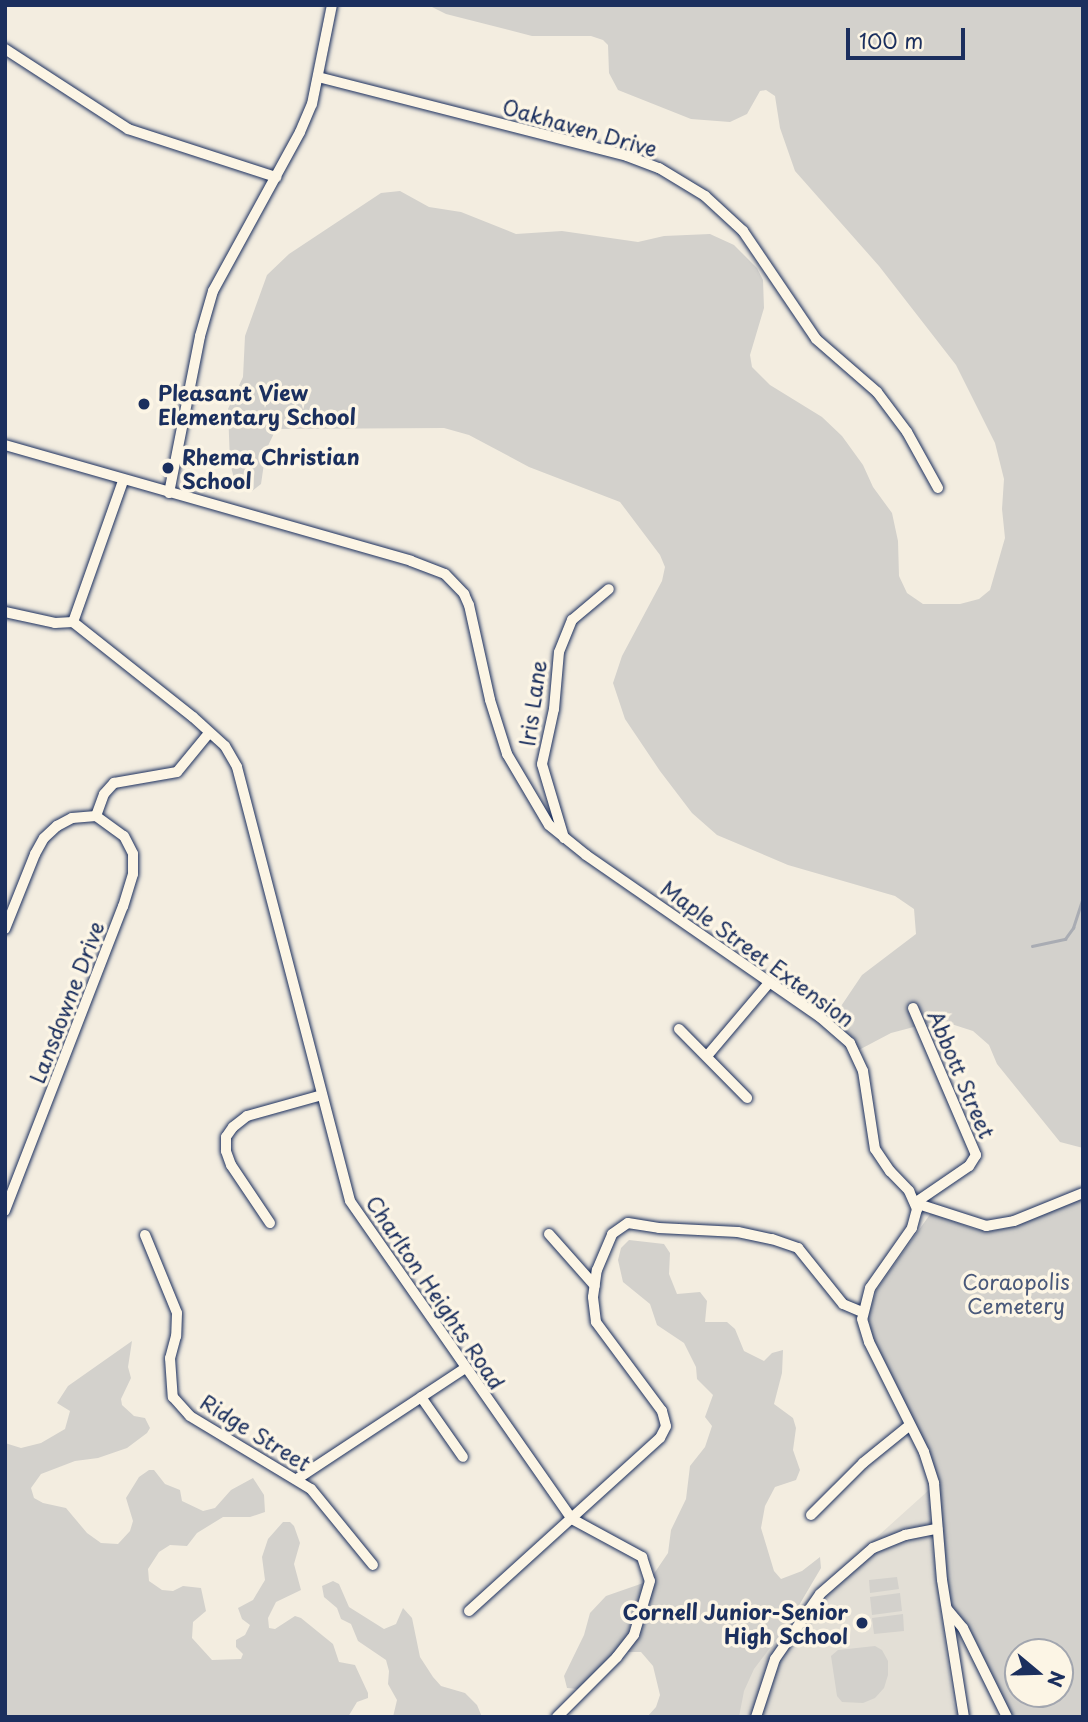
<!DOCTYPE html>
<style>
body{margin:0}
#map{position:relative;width:1088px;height:1722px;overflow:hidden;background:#f3ede0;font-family:"Playpen Sans",sans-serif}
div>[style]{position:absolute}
.built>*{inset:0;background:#e3dfd6}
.green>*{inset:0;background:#d3d1cc}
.stream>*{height:2.5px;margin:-1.25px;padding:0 1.25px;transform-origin:1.25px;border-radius:1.25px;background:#a9acb3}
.roads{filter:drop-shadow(0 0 2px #1b2f5e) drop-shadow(0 0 2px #1b2f5e)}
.minor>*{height:10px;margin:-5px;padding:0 5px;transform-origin:5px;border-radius:5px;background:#fcf5e5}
.dots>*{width:19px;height:19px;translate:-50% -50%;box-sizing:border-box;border:4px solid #fcf5e5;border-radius:50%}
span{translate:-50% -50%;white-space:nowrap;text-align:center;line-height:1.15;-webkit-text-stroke:7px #fcf5e5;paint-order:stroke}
.street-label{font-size:21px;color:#1b2f5e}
.poi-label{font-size:21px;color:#1b2f5e;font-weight:700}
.left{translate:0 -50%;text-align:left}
.right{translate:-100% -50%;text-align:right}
.park-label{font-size:21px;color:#49587a}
.frame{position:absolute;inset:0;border:7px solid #1b2f5e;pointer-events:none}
.north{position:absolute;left:1004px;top:1638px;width:70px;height:70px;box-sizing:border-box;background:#fcf5e5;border:2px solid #a2a6af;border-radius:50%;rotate:109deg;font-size:19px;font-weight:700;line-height:28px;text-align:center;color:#1b2f5e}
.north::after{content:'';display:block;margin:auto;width:24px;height:32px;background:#1b2f5e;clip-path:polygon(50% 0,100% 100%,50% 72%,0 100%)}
.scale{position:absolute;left:846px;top:28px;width:119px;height:32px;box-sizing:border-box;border:4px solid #1b2f5e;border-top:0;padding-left:9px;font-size:21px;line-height:24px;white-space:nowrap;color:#1b2f5e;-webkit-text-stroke:5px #fcf5e5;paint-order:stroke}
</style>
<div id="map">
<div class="built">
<i style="clip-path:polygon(929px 1490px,932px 1545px,953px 1702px,958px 1717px,677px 1717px)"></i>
</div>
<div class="green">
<i style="clip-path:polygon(428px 5px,1083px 5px,1083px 1148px,1060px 1142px,997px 1064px,989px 1045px,973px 1031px,942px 1021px,929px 1023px,891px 1033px,855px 1052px,829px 1024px,862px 975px,916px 934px,914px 909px,895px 896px,788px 865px,717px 835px,692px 813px,660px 771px,625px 719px,613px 683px,622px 656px,662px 581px,665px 567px,660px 555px,620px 502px,529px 467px,469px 435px,444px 428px,276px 429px,266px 450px,261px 484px,252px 491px,235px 482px,230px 463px,228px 409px,243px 377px,245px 336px,267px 275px,289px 254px,381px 193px,400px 191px,429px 207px,461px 212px,516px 234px,562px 231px,638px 242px,664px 236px,710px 234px,734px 245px,757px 268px,763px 280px,764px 308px,750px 355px,752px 367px,770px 385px,822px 417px,842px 436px,863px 465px,873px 487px,892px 513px,898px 541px,899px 576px,907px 593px,923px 604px,960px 604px,979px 599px,990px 590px,1005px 538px,1002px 509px,1004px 479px,995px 443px,956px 365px,879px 266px,795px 171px,780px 128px,775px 96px,766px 90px,760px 91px,747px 114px,730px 122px,691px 119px,618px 90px,609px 73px,608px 45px,603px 40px,591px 36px,532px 36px,446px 14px)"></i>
<i style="clip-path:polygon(evenodd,1083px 1198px,1083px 1717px,1007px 1717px,946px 1607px,936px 1498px,896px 1384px,873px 1338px,868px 1317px,877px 1289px,931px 1213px,974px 1229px,992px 1231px,1011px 1227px,1083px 1198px,1018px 1652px,1060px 1652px,1060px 1694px,1018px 1694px,1018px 1652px)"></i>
<i style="clip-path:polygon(629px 1240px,664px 1244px,670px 1253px,669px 1274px,677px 1294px,700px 1292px,707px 1301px,705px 1322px,727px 1322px,735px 1329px,744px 1351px,764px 1361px,772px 1353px,783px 1350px,782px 1373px,774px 1404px,793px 1418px,796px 1428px,793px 1450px,800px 1470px,796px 1480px,775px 1487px,765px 1506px,761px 1528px,774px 1571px,781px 1579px,802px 1571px,820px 1557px,821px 1568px,788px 1624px,754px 1669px,744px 1691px,739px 1717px,647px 1717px,656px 1707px,660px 1695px,653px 1666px,641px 1652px,615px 1652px,578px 1689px,567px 1688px,564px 1676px,584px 1635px,590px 1613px,606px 1596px,649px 1581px,668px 1553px,671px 1530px,686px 1499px,690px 1466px,705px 1447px,712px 1426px,705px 1417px,713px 1395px,697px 1379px,696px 1367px,684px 1343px,657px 1325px,650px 1304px,623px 1282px,618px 1260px,621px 1248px)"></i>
<i style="clip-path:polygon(132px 1341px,128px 1367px,131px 1378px,121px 1399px,122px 1405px,134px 1416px,145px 1418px,150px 1428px,147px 1433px,127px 1448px,98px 1458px,75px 1461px,41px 1474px,31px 1488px,34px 1498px,43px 1503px,66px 1508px,87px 1533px,101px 1543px,118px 1544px,130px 1531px,133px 1521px,126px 1498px,139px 1477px,149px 1470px,154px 1470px,165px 1484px,180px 1490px,182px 1501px,203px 1511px,215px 1508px,231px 1490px,253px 1478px,264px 1495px,265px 1512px,250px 1517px,223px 1517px,197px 1533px,187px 1546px,170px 1545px,159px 1552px,148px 1569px,149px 1581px,162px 1590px,173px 1591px,183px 1586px,201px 1588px,206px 1611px,193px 1622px,192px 1638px,212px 1660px,241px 1659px,243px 1654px,236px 1647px,236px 1640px,245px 1635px,250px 1625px,242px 1619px,238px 1608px,253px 1600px,265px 1580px,262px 1557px,268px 1539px,283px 1522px,290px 1522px,294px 1526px,300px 1543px,294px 1564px,301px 1590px,276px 1602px,268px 1618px,269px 1628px,275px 1629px,295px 1616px,301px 1618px,333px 1644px,339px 1662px,355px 1665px,368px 1693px,368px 1698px,357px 1702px,348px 1717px,5px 1717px,5px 1443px,21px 1448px,41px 1443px,65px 1429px,70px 1411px,57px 1403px,68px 1386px)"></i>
<i style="clip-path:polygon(897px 1577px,899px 1589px,870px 1593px,869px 1580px)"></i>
<i style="clip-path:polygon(333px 1581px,339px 1584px,349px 1607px,384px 1629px,396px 1624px,403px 1608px,412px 1618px,420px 1657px,433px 1677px,441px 1686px,465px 1693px,477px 1705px,482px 1717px,393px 1717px,397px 1700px,388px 1684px,389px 1671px,386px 1660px,358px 1641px,351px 1624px,341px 1619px,337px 1608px,324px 1597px,322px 1586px)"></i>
<i style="clip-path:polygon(900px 1593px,902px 1611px,872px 1615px,870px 1597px)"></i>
<i style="clip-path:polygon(903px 1614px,904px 1631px,874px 1634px,872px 1618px)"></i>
<i style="clip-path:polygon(875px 1646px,882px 1650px,888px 1661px,888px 1675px,884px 1688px,875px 1698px,863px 1703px,842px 1702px,837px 1696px,831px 1656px,838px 1650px)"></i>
</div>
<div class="stream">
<i style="left:1032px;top:946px;width:34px;rotate:-12deg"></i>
<i style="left:1065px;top:939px;width:14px;rotate:-54deg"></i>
<i style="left:1073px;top:928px;width:32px;rotate:-72deg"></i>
</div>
<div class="roads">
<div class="minor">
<i style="left:5px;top:49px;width:147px;rotate:33deg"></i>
<i style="left:128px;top:129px;width:156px;rotate:18deg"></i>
<i style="left:318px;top:77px;width:319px;rotate:14.3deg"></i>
<i style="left:627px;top:156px;width:34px;rotate:21deg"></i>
<i style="left:659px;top:168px;width:54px;rotate:31.3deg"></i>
<i style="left:705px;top:196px;width:52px;rotate:42.6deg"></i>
<i style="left:743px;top:231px;width:130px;rotate:55.9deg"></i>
<i style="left:816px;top:339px;width:81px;rotate:41deg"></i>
<i style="left:877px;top:392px;width:50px;rotate:53.1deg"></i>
<i style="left:907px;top:432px;width:64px;rotate:61deg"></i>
<i style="left:5px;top:445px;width:422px;rotate:15.9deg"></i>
<i style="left:411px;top:561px;width:36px;rotate:21deg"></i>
<i style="left:445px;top:574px;width:28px;rotate:46deg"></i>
<i style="left:464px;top:594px;width:12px;rotate:66deg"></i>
<i style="left:469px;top:605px;width:97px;rotate:77.5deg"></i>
<i style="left:490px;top:700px;width:57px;rotate:72.5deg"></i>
<i style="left:507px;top:754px;width:82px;rotate:59.4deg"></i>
<i style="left:549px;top:825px;width:48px;rotate:39deg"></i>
<i style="left:586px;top:855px;width:285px;rotate:34.7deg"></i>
<i style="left:820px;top:1017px;width:40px;rotate:41deg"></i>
<i style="left:850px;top:1043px;width:31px;rotate:65deg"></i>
<i style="left:863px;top:1071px;width:79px;rotate:81.3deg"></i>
<i style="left:875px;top:1149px;width:27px;rotate:56deg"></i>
<i style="left:890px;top:1171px;width:28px;rotate:46deg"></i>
<i style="left:909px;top:1191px;width:20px;rotate:66deg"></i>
<i style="left:917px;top:1209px;width:20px;rotate:105deg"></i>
<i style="left:912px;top:1228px;width:73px;rotate:125deg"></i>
<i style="left:870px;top:1288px;width:32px;rotate:104deg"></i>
<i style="left:862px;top:1319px;width:24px;rotate:73deg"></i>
<i style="left:869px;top:1342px;width:123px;rotate:63.4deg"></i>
<i style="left:924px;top:1452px;width:33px;rotate:72deg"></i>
<i style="left:934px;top:1483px;width:97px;rotate:85.3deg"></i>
<i style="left:942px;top:1580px;width:139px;rotate:80.9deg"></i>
<i style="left:123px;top:481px;width:150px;rotate:109.5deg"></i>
<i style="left:73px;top:622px;width:153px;rotate:38.4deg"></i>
<i style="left:193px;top:717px;width:43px;rotate:42.2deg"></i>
<i style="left:225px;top:746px;width:24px;rotate:60deg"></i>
<i style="left:237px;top:767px;width:448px;rotate:75.4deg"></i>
<i style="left:350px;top:1201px;width:388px;rotate:55.1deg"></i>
<i style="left:572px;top:1519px;width:80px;rotate:28.5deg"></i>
<i style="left:642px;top:1557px;width:25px;rotate:72deg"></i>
<i style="left:650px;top:1581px;width:56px;rotate:106.5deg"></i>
<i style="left:634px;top:1635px;width:28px;rotate:128deg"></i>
<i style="left:617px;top:1657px;width:85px;rotate:135deg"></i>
<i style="left:169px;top:493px;width:160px;rotate:-78.8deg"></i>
<i style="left:200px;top:336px;width:47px;rotate:-73.9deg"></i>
<i style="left:213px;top:291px;width:181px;rotate:-61.3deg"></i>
<i style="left:300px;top:132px;width:30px;rotate:-67deg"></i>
<i style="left:312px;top:104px;width:101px;rotate:-78.6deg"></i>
<i style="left:5px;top:612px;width:51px;rotate:12.4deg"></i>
<i style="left:55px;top:623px;width:18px;rotate:-3deg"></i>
<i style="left:96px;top:816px;width:23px;rotate:-70deg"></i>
<i style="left:104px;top:794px;width:15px;rotate:-48deg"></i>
<i style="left:114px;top:783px;width:64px;rotate:-9.9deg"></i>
<i style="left:177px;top:772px;width:50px;rotate:-50.6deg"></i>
<i style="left:564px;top:838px;width:77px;rotate:-106.6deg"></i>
<i style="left:542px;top:764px;width:56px;rotate:-77.7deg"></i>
<i style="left:554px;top:709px;width:57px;rotate:-85deg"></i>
<i style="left:559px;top:652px;width:35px;rotate:-68deg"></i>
<i style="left:572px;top:620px;width:48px;rotate:-40deg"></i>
<i style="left:5px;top:929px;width:81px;rotate:-68.2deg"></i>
<i style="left:35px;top:854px;width:18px;rotate:-61deg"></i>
<i style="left:44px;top:838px;width:18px;rotate:-43deg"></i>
<i style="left:57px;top:826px;width:17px;rotate:-28deg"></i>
<i style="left:72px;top:818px;width:24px;rotate:-5deg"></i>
<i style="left:96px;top:816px;width:34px;rotate:36deg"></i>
<i style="left:124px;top:836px;width:20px;rotate:63deg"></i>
<i style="left:133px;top:854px;width:20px;rotate:90deg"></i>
<i style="left:133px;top:874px;width:34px;rotate:107deg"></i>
<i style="left:123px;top:906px;width:327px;rotate:111.2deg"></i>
<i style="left:913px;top:1008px;width:160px;rotate:66.8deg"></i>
<i style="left:976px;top:1155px;width:13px;rotate:122deg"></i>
<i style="left:969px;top:1166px;width:65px;rotate:145.6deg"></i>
<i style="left:679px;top:1029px;width:97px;rotate:45.4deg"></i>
<i style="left:707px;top:1056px;width:96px;rotate:-49.7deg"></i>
<i style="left:915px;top:1203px;width:75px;rotate:17.9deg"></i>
<i style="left:986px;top:1226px;width:28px;rotate:-10deg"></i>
<i style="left:1014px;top:1221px;width:74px;rotate:-22.1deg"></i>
<i style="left:270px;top:1223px;width:70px;rotate:-123.9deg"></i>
<i style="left:231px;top:1165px;width:15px;rotate:-110deg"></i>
<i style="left:226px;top:1151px;width:14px;rotate:-90deg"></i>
<i style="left:226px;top:1137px;width:12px;rotate:-55deg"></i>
<i style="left:233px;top:1127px;width:18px;rotate:-38deg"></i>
<i style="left:247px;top:1116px;width:78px;rotate:-15.6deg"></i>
<i style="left:549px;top:1234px;width:69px;rotate:48.5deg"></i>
<i style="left:145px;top:1235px;width:84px;rotate:67.7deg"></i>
<i style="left:177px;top:1313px;width:23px;rotate:92deg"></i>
<i style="left:176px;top:1336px;width:23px;rotate:105deg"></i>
<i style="left:170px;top:1358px;width:39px;rotate:86deg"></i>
<i style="left:173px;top:1397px;width:25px;rotate:48deg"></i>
<i style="left:190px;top:1416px;width:141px;rotate:31.1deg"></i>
<i style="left:311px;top:1489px;width:98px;rotate:50.8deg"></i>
<i style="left:421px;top:1397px;width:73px;rotate:55deg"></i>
<i style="left:297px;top:1479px;width:200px;rotate:-33.4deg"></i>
<i style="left:811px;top:1515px;width:74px;rotate:-45deg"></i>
<i style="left:863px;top:1463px;width:60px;rotate:-39deg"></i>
<i style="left:947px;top:1609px;width:25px;rotate:50deg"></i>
<i style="left:963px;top:1628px;width:99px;rotate:63.7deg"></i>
<i style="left:469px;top:1611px;width:258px;rotate:-42.2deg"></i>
<i style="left:660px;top:1438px;width:13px;rotate:-63deg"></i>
<i style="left:666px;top:1426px;width:16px;rotate:-105deg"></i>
<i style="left:662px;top:1411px;width:111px;rotate:-126.6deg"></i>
<i style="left:596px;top:1322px;width:25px;rotate:-97deg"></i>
<i style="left:593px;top:1297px;width:27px;rotate:-82deg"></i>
<i style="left:597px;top:1270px;width:39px;rotate:-67deg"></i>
<i style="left:612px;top:1234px;width:19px;rotate:-35deg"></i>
<i style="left:628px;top:1223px;width:31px;rotate:9deg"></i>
<i style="left:659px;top:1228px;width:79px;rotate:2.9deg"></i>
<i style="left:738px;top:1232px;width:35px;rotate:12deg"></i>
<i style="left:772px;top:1239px;width:28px;rotate:19deg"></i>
<i style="left:798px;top:1248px;width:72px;rotate:51.2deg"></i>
<i style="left:843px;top:1304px;width:21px;rotate:23deg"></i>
<i style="left:756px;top:1717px;width:61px;rotate:-71.9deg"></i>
<i style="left:775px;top:1659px;width:79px;rotate:-55.3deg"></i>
<i style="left:820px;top:1594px;width:70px;rotate:-41deg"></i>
<i style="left:873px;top:1548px;width:35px;rotate:-22deg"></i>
<i style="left:905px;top:1535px;width:33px;rotate:-11deg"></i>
</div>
</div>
<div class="dots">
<i style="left:144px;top:404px;background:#1b2f5e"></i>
<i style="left:168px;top:468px;background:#1b2f5e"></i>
<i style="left:862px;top:1623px;background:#1b2f5e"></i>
</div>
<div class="street-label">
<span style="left:580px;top:127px;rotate:16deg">Oakhaven Drive</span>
<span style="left:532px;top:703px;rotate:-82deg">Iris Lane</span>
<span style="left:758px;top:953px;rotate:36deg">Maple Street Extension</span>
<span style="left:66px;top:1002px;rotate:-69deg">Lansdowne Drive</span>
<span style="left:962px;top:1074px;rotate:67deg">Abbott Street</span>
<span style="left:436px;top:1292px;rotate:56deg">Charlton Heights Road</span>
<span style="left:256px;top:1432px;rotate:32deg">Ridge Street</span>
</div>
<div class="poi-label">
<span class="left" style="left:158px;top:404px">Pleasant View<br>Elementary School</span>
<span class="left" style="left:182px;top:468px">Rhema Christian<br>School</span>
<span class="right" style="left:848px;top:1623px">Cornell Junior-Senior<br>High School</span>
</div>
<div class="park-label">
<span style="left:1016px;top:1293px">Coraopolis<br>Cemetery</span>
</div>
<div class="frame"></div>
<div class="north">N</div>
<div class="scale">100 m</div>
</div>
